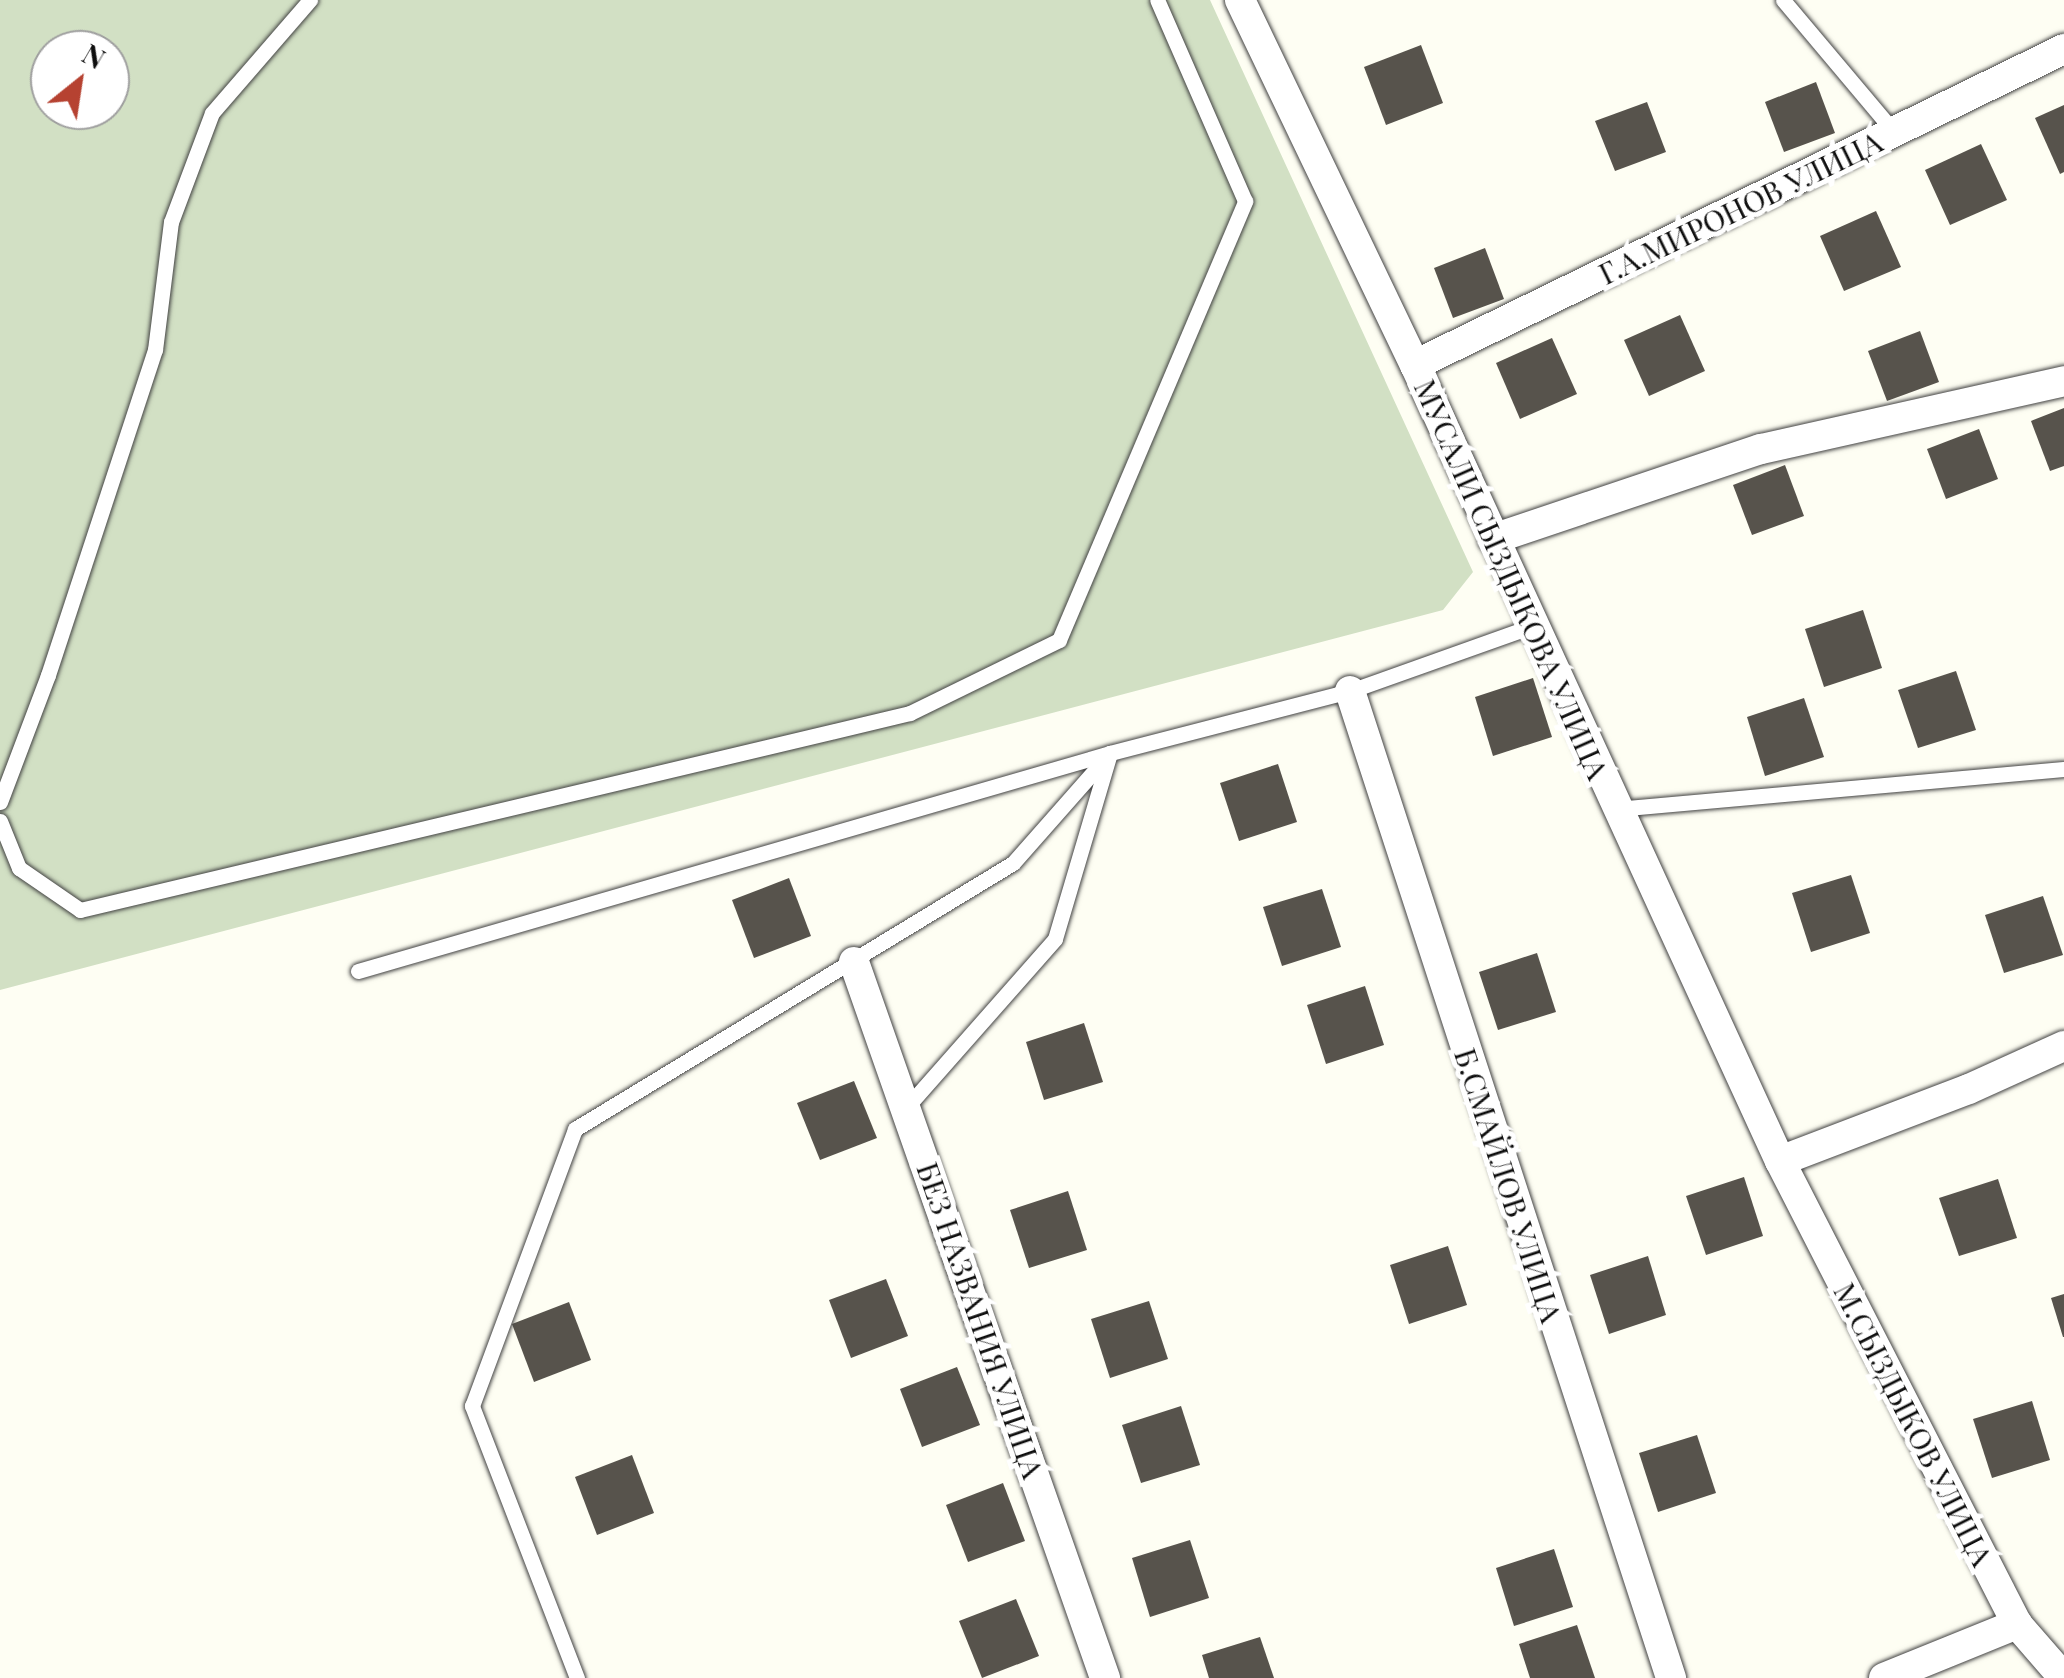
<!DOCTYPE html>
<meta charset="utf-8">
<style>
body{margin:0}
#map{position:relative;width:2064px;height:1678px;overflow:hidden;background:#fefef3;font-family:"Playfair Display",serif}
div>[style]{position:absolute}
.cemetery>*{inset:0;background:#d2e0c4}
.building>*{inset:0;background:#57534c}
.roads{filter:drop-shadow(0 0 2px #424242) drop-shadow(0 0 2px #424242)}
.service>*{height:15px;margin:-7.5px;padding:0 7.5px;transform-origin:7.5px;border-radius:7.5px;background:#fff}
.minor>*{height:30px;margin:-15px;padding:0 15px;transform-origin:15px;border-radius:15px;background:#fff}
span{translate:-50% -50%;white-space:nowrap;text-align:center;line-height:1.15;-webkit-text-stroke:10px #fff;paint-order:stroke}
.street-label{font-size:30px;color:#0f0f0f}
.north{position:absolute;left:30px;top:30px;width:100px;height:100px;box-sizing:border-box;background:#fff;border:2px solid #9f9f9f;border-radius:50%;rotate:30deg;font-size:28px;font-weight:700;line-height:40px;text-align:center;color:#0f0f0f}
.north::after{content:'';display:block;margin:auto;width:35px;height:45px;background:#b64231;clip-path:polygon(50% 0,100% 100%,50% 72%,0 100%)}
</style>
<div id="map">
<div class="cemetery">
<i style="clip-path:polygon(evenodd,0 0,1210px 0,1473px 572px,1443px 610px,0 990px,0 0,50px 50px,110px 50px,110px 110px,50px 110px,50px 50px)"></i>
</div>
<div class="building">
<i style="clip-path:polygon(1421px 45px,1443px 103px,1386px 125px,1364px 67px)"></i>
<i style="clip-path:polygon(1816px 82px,1835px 133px,1784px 152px,1765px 102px)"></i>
<i style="clip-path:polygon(1647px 102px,1666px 152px,1615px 171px,1595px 121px)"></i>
<i style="clip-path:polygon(2064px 105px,2064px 172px,2060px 174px,2035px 118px)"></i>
<i style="clip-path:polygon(1981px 144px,2007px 200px,1950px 225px,1925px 170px)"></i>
<i style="clip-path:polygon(1876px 211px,1901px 267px,1844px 291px,1820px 236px)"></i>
<i style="clip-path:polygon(1485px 248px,1504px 299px,1453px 318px,1434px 268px)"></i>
<i style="clip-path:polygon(1680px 315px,1705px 371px,1649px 396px,1624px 340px)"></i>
<i style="clip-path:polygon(1920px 331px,1939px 382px,1887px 401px,1868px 351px)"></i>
<i style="clip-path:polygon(1552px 338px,1577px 394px,1520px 419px,1496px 363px)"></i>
<i style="clip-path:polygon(2064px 408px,2064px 466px,2050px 471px,2031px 421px)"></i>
<i style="clip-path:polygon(1979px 429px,1998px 479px,1946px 499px,1927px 449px)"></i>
<i style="clip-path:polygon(1785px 465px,1804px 516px,1752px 535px,1733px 485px)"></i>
<i style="clip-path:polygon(1863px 610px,1882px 668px,1824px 687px,1805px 629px)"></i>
<i style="clip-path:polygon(1956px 671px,1976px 730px,1918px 748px,1898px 690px)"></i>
<i style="clip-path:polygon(1533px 678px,1552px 737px,1493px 756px,1475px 697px)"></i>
<i style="clip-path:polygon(1804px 698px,1824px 757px,1765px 776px,1747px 717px)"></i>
<i style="clip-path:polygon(1278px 764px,1297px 822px,1239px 841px,1220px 783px)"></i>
<i style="clip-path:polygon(1851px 875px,1870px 933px,1811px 952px,1792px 893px)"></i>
<i style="clip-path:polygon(789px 878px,811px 936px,754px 958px,732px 900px)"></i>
<i style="clip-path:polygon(1322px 889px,1341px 947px,1282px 966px,1263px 907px)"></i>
<i style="clip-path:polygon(2043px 896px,2063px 955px,2004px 973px,1985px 915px)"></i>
<i style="clip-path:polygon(1537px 953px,1556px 1012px,1498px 1030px,1479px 972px)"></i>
<i style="clip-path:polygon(1365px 986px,1384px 1045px,1326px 1064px,1307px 1005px)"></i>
<i style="clip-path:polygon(1084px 1023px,1103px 1082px,1044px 1100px,1026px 1042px)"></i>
<i style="clip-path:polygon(854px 1081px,877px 1138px,820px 1160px,797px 1103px)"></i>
<i style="clip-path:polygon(1744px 1177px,1763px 1236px,1706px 1255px,1686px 1196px)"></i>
<i style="clip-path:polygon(1998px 1179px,2017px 1238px,1959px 1256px,1939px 1198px)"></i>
<i style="clip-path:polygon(1068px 1191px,1087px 1250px,1029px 1268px,1010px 1210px)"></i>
<i style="clip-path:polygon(1448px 1246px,1467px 1305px,1409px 1324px,1390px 1265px)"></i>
<i style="clip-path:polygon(1648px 1256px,1666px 1315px,1609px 1334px,1590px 1275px)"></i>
<i style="clip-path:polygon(886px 1279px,908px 1336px,851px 1358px,829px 1300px)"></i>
<i style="clip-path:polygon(2064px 1294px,2064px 1337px,2063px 1337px,2051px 1298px)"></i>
<i style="clip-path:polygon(1149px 1301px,1168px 1359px,1110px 1378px,1091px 1319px)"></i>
<i style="clip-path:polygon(569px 1302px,591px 1360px,534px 1382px,512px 1324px)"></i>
<i style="clip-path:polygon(957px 1367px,980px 1425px,922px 1447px,900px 1389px)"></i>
<i style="clip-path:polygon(2032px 1401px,2050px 1460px,1992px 1478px,1973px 1419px)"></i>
<i style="clip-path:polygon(1181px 1406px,1200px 1465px,1141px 1483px,1122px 1425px)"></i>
<i style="clip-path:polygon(1697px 1435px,1716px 1493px,1658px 1512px,1639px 1453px)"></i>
<i style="clip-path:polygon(632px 1455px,654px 1513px,597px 1535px,575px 1477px)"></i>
<i style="clip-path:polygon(1003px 1483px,1025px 1541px,968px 1562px,946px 1505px)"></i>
<i style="clip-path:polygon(1190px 1540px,1209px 1598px,1150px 1617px,1132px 1558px)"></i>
<i style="clip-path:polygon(1554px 1549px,1573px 1607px,1514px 1626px,1496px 1568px)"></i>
<i style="clip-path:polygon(1016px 1599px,1039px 1656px,982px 1678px,959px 1621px)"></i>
<i style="clip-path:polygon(1577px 1625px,1595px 1678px,1530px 1678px,1519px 1644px)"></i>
<i style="clip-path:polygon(1260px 1637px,1274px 1678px,1209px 1678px,1202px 1655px)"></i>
</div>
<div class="roads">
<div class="service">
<i style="left:1783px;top:0;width:172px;rotate:49.9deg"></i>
<i style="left:0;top:802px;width:136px;rotate:-69.3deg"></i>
<i style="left:48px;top:675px;width:342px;rotate:-71.8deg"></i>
<i style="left:155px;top:350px;width:129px;rotate:-82.9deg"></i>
<i style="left:171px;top:222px;width:116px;rotate:-69.4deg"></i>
<i style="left:212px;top:113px;width:150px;rotate:-49.1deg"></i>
<i style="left:1615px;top:809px;width:451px;rotate:-5.1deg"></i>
<i style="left:0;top:821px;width:51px;rotate:68deg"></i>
<i style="left:19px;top:868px;width:74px;rotate:34.5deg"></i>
<i style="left:80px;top:910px;width:853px;rotate:-13.35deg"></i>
<i style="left:910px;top:713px;width:166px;rotate:-26.1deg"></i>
<i style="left:1059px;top:640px;width:477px;rotate:-67deg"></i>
<i style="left:1245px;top:201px;width:219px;rotate:-113.6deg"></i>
<i style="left:358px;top:971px;width:783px;rotate:-16.17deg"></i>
<i style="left:1110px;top:753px;width:248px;rotate:-14.5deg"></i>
<i style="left:1350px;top:691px;width:194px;rotate:-19.6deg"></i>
<i style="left:577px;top:1678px;width:292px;rotate:-111.1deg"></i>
<i style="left:472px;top:1406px;width:296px;rotate:-69.6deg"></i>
<i style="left:575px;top:1129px;width:512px;rotate:-31.27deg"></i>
<i style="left:1013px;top:863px;width:147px;rotate:-48.6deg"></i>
<i style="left:1110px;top:753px;width:194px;rotate:106.5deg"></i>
<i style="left:1055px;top:939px;width:224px;rotate:131.4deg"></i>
</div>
<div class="minor">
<i style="left:1240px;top:0;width:405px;rotate:64.4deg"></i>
<i style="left:1415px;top:365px;width:876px;rotate:65.37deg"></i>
<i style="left:1780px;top:1161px;width:520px;rotate:62.89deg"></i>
<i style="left:2017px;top:1624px;width:72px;rotate:49deg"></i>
<i style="left:1415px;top:365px;width:722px;rotate:-25.96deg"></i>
<i style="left:1493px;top:539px;width:283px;rotate:-18.6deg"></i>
<i style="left:1761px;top:449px;width:311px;rotate:-12.6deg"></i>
<i style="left:1350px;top:691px;width:1038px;rotate:71.98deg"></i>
<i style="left:854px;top:962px;width:759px;rotate:70.68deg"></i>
<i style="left:1780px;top:1161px;width:202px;rotate:-20.9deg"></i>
<i style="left:1969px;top:1089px;width:104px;rotate:-24.4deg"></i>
<i style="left:1884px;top:1678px;width:144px;rotate:-22.1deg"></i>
</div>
</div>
<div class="street-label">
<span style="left:1740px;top:207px;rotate:-26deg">Г.А.МИРОНОВ УЛИЦА</span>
<span style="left:1512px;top:579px;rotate:66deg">МУСАЛИ СЫЗДЫКОВА УЛИЦА</span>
<span style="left:1509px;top:1185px;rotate:72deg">Б.СМАЙЛОВ УЛИЦА</span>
<span style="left:981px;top:1320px;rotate:71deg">БЕЗ НАЗВАНИЯ УЛИЦА</span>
<span style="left:1914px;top:1424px;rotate:63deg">М.СЫЗДЫКОВ УЛИЦА</span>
</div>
<div class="north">N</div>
</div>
